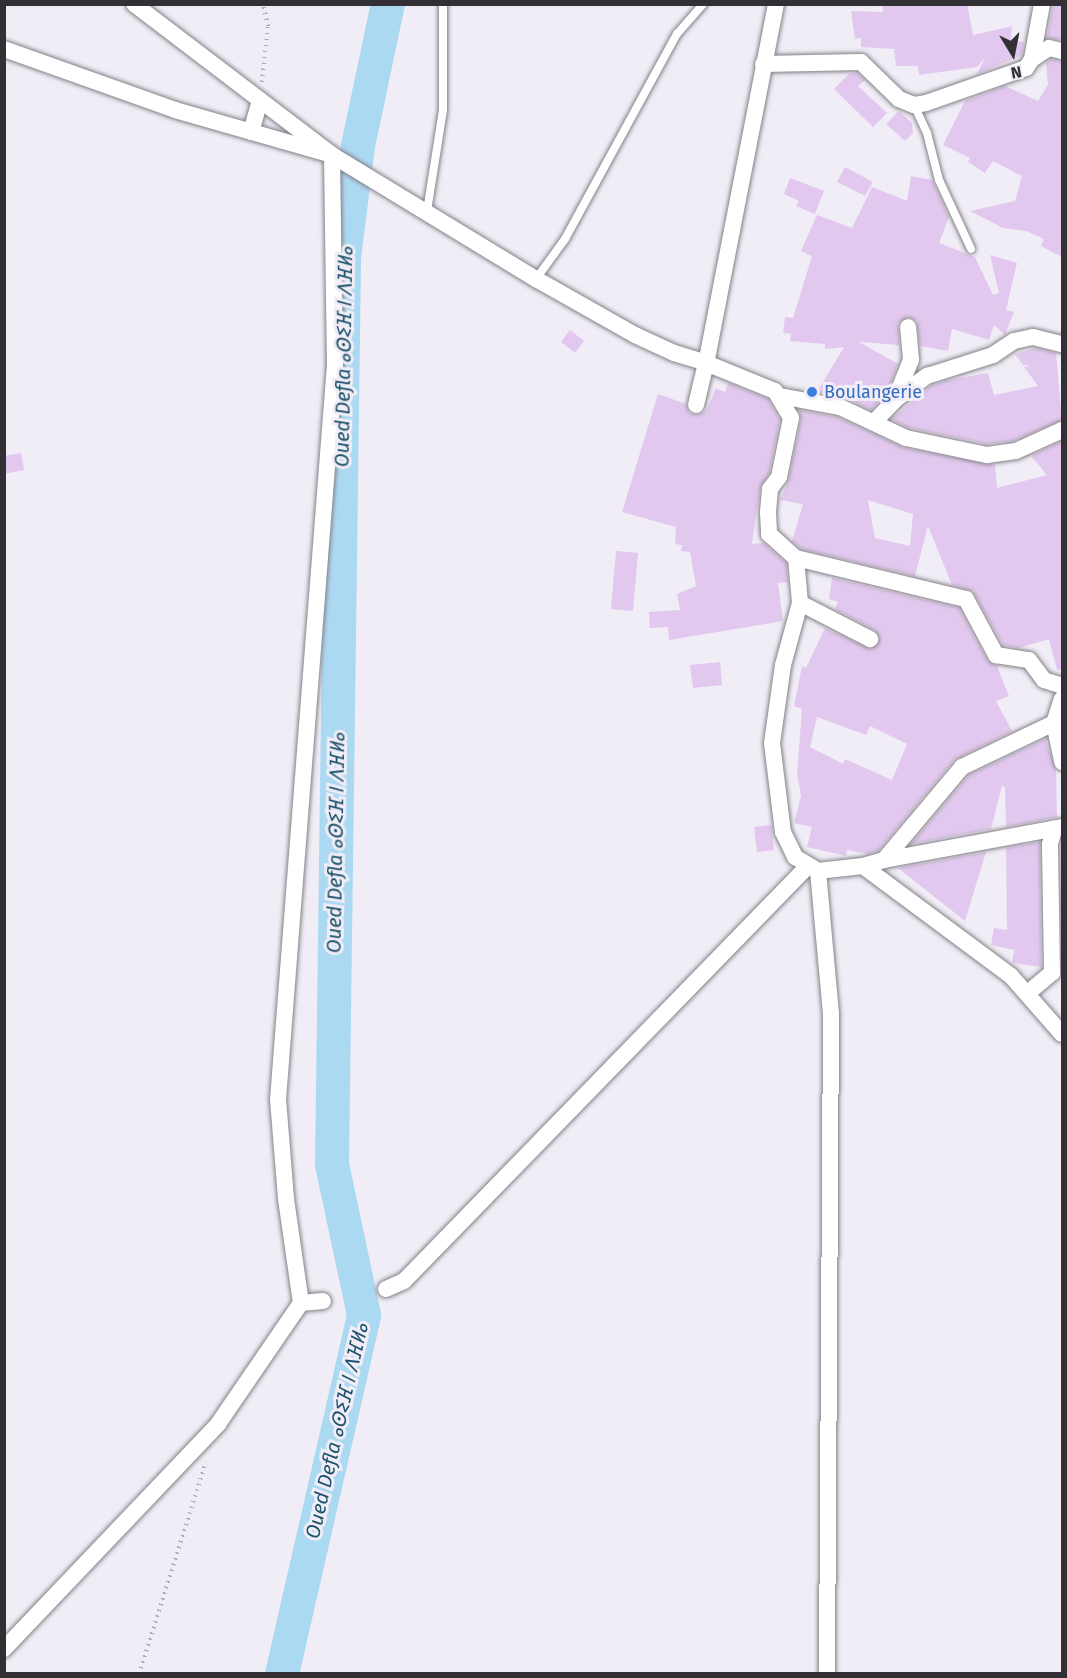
<!DOCTYPE html>
<meta charset="utf-8">
<style>
body{margin:0}
#map{position:relative;width:1067px;height:1678px;overflow:hidden;background:#f1edf6;font-family:"Fira Sans","Noto Sans Tifinagh",sans-serif}
div>[style]{position:absolute}
.river>*{height:34px;margin:-17px;padding:0 17px;transform-origin:17px;border-radius:17px;background:#acd9f2}
.building>*{inset:0;background:#e2c8ee}
.path>*{height:4px;margin-top:-2px;transform-origin:0;background:repeating-linear-gradient(90deg,#afabb3 0 1.5px,transparent 0 6px)}
.roads{filter:drop-shadow(0 0 2px #848188) drop-shadow(0 0 2px #848188)}
.service>*{height:8px;margin:-4px;padding:0 4px;transform-origin:4px;border-radius:4px;background:#fff}
.minor>*{height:16px;margin:-8px;padding:0 8px;transform-origin:8px;border-radius:8px;background:#fff}
.dots>*{width:16px;height:16px;translate:-50% -50%;box-sizing:border-box;border:3px solid #f1edf6;border-radius:50%}
span{translate:-50% -50%;white-space:nowrap;text-align:center;line-height:1.15;-webkit-text-stroke:6px #f1edf6;paint-order:stroke}
.shop-label{font-size:18px;color:#366cbe}
.left{translate:0 -50%;text-align:left}
.water-label{font-size:20px;color:#1b526c;font-style:italic}
.frame{position:absolute;inset:0;border:6px solid #323034;pointer-events:none}
.north{position:absolute;left:983px;top:24px;width:60px;height:60px;-webkit-text-stroke:4px #f1edf6;paint-order:stroke;rotate:170deg;font-size:16px;font-weight:700;line-height:24px;text-align:center;color:#323034}
.north::after{content:'';display:block;margin:auto;width:21px;height:27px;background:#323034;clip-path:polygon(50% 0,100% 100%,50% 72%,0 100%)}
</style>
<div id="map">
<div class="river">
<i style="left:282px;top:1674px;width:368px;rotate:-77.1deg"></i>
<i style="left:364px;top:1315px;width:153px;rotate:-102deg"></i>
<i style="left:332px;top:1165px;width:907px;rotate:-89.24deg"></i>
<i style="left:344px;top:258px;width:113px;rotate:-82.9deg"></i>
<i style="left:358px;top:146px;width:145px;rotate:-78.1deg"></i>
</div>
<div class="building">
<i style="clip-path:polygon(882px 4px,967px 4px,973px 35px,1012px 26px,1011px 41px,1024px 42px,1022px 55px,977px 74px,985px 58px,977px 67px,919px 75px,918px 66px,896px 66px,894px 49px,861px 47px,861px 38px,855px 39px,851px 11px,883px 12px)"></i>
<i style="clip-path:polygon(1053px 4px,1062px 4px,1062px 40px,1047px 38px)"></i>
<i style="clip-path:polygon(1051px 59px,1062px 61px,1062px 257px,1041px 246px,1044px 239px,1026px 231px,1003px 228px,970px 211px,1015px 201px,1022px 176px,993px 161px,985px 173px,968px 162px,970px 158px,943px 145px,965px 101px,1005px 86px,1038px 101px,1048px 85px,1046px 63px)"></i>
<i style="clip-path:polygon(850px 73px,857px 73px,865px 80px,858px 86px,887px 113px,873px 127px,834px 89px)"></i>
<i style="clip-path:polygon(899px 111px,912px 123px,913px 133px,905px 141px,886px 124px)"></i>
<i style="clip-path:polygon(845px 167px,873px 182px,865px 196px,837px 182px)"></i>
<i style="clip-path:polygon(911px 176px,932px 180px,949px 217px,939px 243px,975px 257px,993px 295px,999px 293px,990px 255px,1017px 263px,1006px 310px,1014px 312px,1005px 335px,994px 325px,989px 340px,952px 329px,948px 351px,920px 346px,917px 321px,908px 317px,898px 323px,899px 345px,859px 342px,898px 364px,886px 394px,871px 410px,844px 397px,817px 392px,844px 347px,825px 349px,825px 344px,790px 341px,791px 334px,783px 333px,785px 317px,793px 318px,812px 256px,801px 251px,817px 215px,852px 228px,872px 187px,907px 201px)"></i>
<i style="clip-path:polygon(790px 178px,824px 191px,815px 214px,796px 206px,799px 201px,784px 194px)"></i>
<i style="clip-path:polygon(570px 330px,584px 341px,575px 353px,561px 342px)"></i>
<i style="clip-path:polygon(1036px 348px,1056px 353px,1062px 420px,1013px 441px,987px 444px,909px 428px,891px 419px,932px 385px,948px 380px,988px 373px,994px 395px,1038px 386px,1024px 367px,1030px 366px,1023px 365px,1015px 354px)"></i>
<i style="clip-path:polygon(728px 383px,768px 399px,780px 420px,769px 473px,760px 488px,752px 544px,763px 543px,786px 563px,788px 582px,778px 583px,783px 621px,669px 640px,668px 627px,650px 628px,649px 612px,680px 610px,677px 594px,696px 586px,690px 552px,681px 551px,682px 545px,675px 544px,676px 527px,622px 512px,658px 394px,686px 404px,689px 413px,698px 415px,706px 411px,716px 388px,725px 392px)"></i>
<i style="clip-path:polygon(evenodd,799px 410px,837px 417px,904px 448px,995px 465px,997px 488px,1047px 475px,1031px 456px,1062px 441px,1062px 670px,1057px 670px,1049px 639px,1019px 648px,1003px 645px,973px 591px,952px 585px,928px 526px,915px 576px,801px 549px,792px 541px,803px 504px,780px 500px,789px 479px,801px 420px,799px 410px,868px 500px,913px 514px,910px 546px,875px 538px,868px 500px)"></i>
<i style="clip-path:polygon(21px 453px,24px 470px,4px 474px,4px 456px)"></i>
<i style="clip-path:polygon(616px 551px,638px 553px,633px 611px,611px 609px)"></i>
<i style="clip-path:polygon(evenodd,832px 578px,959px 608px,987px 660px,997px 666px,1009px 696px,996px 701px,1012px 731px,954px 760px,878px 851px,868px 854px,847px 850px,846px 856px,807px 847px,812px 827px,794px 823px,801px 796px,797px 773px,802px 709px,794px 706px,802px 666px,806px 668px,825px 628px,870px 649px,880px 639px,875px 630px,835px 609px,838px 602px,829px 599px,832px 578px,817px 717px,866px 735px,870px 726px,907px 744px,892px 780px,845px 759px,843px 764px,810px 747px,817px 717px)"></i>
<i style="clip-path:polygon(720px 662px,722px 685px,693px 688px,690px 665px)"></i>
<i style="clip-path:polygon(1045px 739px,1056px 770px,1057px 817px,1006px 827px,1005px 787px,1002px 786px,991px 829px,911px 844px,969px 775px)"></i>
<i style="clip-path:polygon(771px 825px,774px 850px,757px 852px,754px 827px)"></i>
<i style="clip-path:polygon(1040px 842px,1040px 844px,1041px 967px,1012px 963px,1014px 950px,991px 945px,994px 928px,1007px 930px,1006px 848px)"></i>
<i style="clip-path:polygon(986px 852px,965px 921px,898px 868px)"></i>
</div>
<div class="path">
<i style="left:262px;top:82px;width:56px;rotate:-83.9deg"></i>
<i style="left:268px;top:26px;width:23px;rotate:-103deg"></i>
<i style="left:139px;top:1674px;width:222px;rotate:-72.5deg"></i>
</div>
<div class="roads">
<div class="service">
<i style="left:914px;top:105px;width:31px;rotate:65deg"></i>
<i style="left:927px;top:133px;width:49px;rotate:75.7deg"></i>
<i style="left:939px;top:180px;width:76px;rotate:65.1deg"></i>
<i style="left:427px;top:211px;width:102px;rotate:-81deg"></i>
<i style="left:443px;top:110px;width:106px;rotate:-90deg"></i>
<i style="left:536px;top:279px;width:49px;rotate:-54.1deg"></i>
<i style="left:565px;top:239px;width:234px;rotate:-61.4deg"></i>
<i style="left:677px;top:34px;width:40px;rotate:-49deg"></i>
</div>
<div class="minor">
<i style="left:134px;top:4px;width:249px;rotate:37.3deg"></i>
<i style="left:332px;top:155px;width:209px;rotate:89.2deg"></i>
<i style="left:335px;top:364px;width:737px;rotate:94.43deg"></i>
<i style="left:278px;top:1099px;width:100px;rotate:85.4deg"></i>
<i style="left:286px;top:1199px;width:105px;rotate:81.8deg"></i>
<i style="left:776px;top:4px;width:366px;rotate:101deg"></i>
<i style="left:706px;top:363px;width:74px;rotate:22.1deg"></i>
<i style="left:775px;top:391px;width:31px;rotate:59deg"></i>
<i style="left:791px;top:418px;width:60px;rotate:101.5deg"></i>
<i style="left:779px;top:477px;width:15px;rotate:127deg"></i>
<i style="left:770px;top:489px;width:23px;rotate:95deg"></i>
<i style="left:768px;top:512px;width:22px;rotate:87deg"></i>
<i style="left:769px;top:534px;width:36px;rotate:42deg"></i>
<i style="left:796px;top:558px;width:45px;rotate:84.9deg"></i>
<i style="left:800px;top:603px;width:64px;rotate:105.3deg"></i>
<i style="left:783px;top:665px;width:79px;rotate:98deg"></i>
<i style="left:772px;top:743px;width:90px;rotate:83deg"></i>
<i style="left:783px;top:832px;width:28px;rotate:64deg"></i>
<i style="left:795px;top:857px;width:27px;rotate:31deg"></i>
<i style="left:818px;top:871px;width:45px;rotate:-6.3deg"></i>
<i style="left:863px;top:866px;width:184px;rotate:36.6deg"></i>
<i style="left:1011px;top:976px;width:77px;rotate:48.7deg"></i>
<i style="left:4px;top:49px;width:182px;rotate:19.6deg"></i>
<i style="left:175px;top:110px;width:163px;rotate:16deg"></i>
<i style="left:332px;top:155px;width:239px;rotate:31.3deg"></i>
<i style="left:536px;top:279px;width:114px;rotate:29.5deg"></i>
<i style="left:635px;top:335px;width:43px;rotate:24.8deg"></i>
<i style="left:674px;top:353px;width:34px;rotate:17deg"></i>
<i style="left:706px;top:363px;width:43px;rotate:103.4deg"></i>
<i style="left:1032px;top:59px;width:20px;rotate:-33deg"></i>
<i style="left:1049px;top:48px;width:13px;rotate:13deg"></i>
<i style="left:763px;top:64px;width:98px;rotate:-1.2deg"></i>
<i style="left:861px;top:62px;width:53px;rotate:44.2deg"></i>
<i style="left:899px;top:99px;width:16px;rotate:22deg"></i>
<i style="left:914px;top:105px;width:12px;rotate:-9deg"></i>
<i style="left:926px;top:103px;width:106px;rotate:-19.3deg"></i>
<i style="left:1026px;top:68px;width:11px;rotate:-56deg"></i>
<i style="left:1032px;top:59px;width:56px;rotate:-79.7deg"></i>
<i style="left:251px;top:132px;width:33px;rotate:-74deg"></i>
<i style="left:780px;top:396px;width:61px;rotate:10.4deg"></i>
<i style="left:840px;top:407px;width:73px;rotate:25.2deg"></i>
<i style="left:906px;top:438px;width:83px;rotate:11.9deg"></i>
<i style="left:987px;top:455px;width:29px;rotate:-8deg"></i>
<i style="left:1016px;top:451px;width:51px;rotate:-24.5deg"></i>
<i style="left:896px;top:397px;width:40px;rotate:-68deg"></i>
<i style="left:911px;top:360px;width:33px;rotate:-95deg"></i>
<i style="left:874px;top:422px;width:32px;rotate:-46deg"></i>
<i style="left:896px;top:399px;width:39px;rotate:-37deg"></i>
<i style="left:927px;top:376px;width:69px;rotate:-17.7deg"></i>
<i style="left:993px;top:355px;width:25px;rotate:-34deg"></i>
<i style="left:1014px;top:341px;width:19px;rotate:-12deg"></i>
<i style="left:1033px;top:337px;width:30px;rotate:14deg"></i>
<i style="left:796px;top:558px;width:175px;rotate:13.6deg"></i>
<i style="left:966px;top:599px;width:64px;rotate:61.8deg"></i>
<i style="left:996px;top:655px;width:33px;rotate:9deg"></i>
<i style="left:1029px;top:660px;width:25px;rotate:53deg"></i>
<i style="left:1044px;top:680px;width:19px;rotate:18deg"></i>
<i style="left:800px;top:603px;width:79px;rotate:27.2deg"></i>
<i style="left:1054px;top:723px;width:40px;rotate:78deg"></i>
<i style="left:884px;top:860px;width:181px;rotate:-10.5deg"></i>
<i style="left:863px;top:866px;width:22px;rotate:-16deg"></i>
<i style="left:884px;top:860px;width:121px;rotate:-50deg"></i>
<i style="left:962px;top:767px;width:102px;rotate:-25.6deg"></i>
<i style="left:1054px;top:723px;width:25px;rotate:-72deg"></i>
<i style="left:818px;top:871px;width:144px;rotate:84.8deg"></i>
<i style="left:831px;top:1014px;width:660px;rotate:90.35deg"></i>
<i style="left:1029px;top:992px;width:30px;rotate:-40deg"></i>
<i style="left:1052px;top:973px;width:129px;rotate:-90.9deg"></i>
<i style="left:1050px;top:844px;width:16px;rotate:-75deg"></i>
<i style="left:386px;top:1289px;width:20px;rotate:-24deg"></i>
<i style="left:404px;top:1281px;width:579px;rotate:-45.77deg"></i>
<i style="left:4px;top:1649px;width:311px;rotate:-46.4deg"></i>
<i style="left:218px;top:1424px;width:147px;rotate:-55.6deg"></i>
<i style="left:301px;top:1303px;width:22px;rotate:-5deg"></i>
</div>
</div>
<div class="dots">
<i style="left:812px;top:392px;background:#3f7fe0"></i>
</div>
<div class="shop-label">
<span class="left" style="left:824px;top:392px">Boulangerie</span>
</div>
<div class="water-label">
<span style="left:344px;top:357px;rotate:-89deg">Oued Defla ⴰⵙⵉⴼ ⵏ ⴷⴼⵍⴰ</span>
<span style="left:336px;top:843px;rotate:-89deg">Oued Defla ⴰⵙⵉⴼ ⵏ ⴷⴼⵍⴰ</span>
<span style="left:337px;top:1431px;rotate:-77deg">Oued Defla ⴰⵙⵉⴼ ⵏ ⴷⴼⵍⴰ</span>
</div>
<div class="frame"></div>
<div class="north">N</div>
</div>
